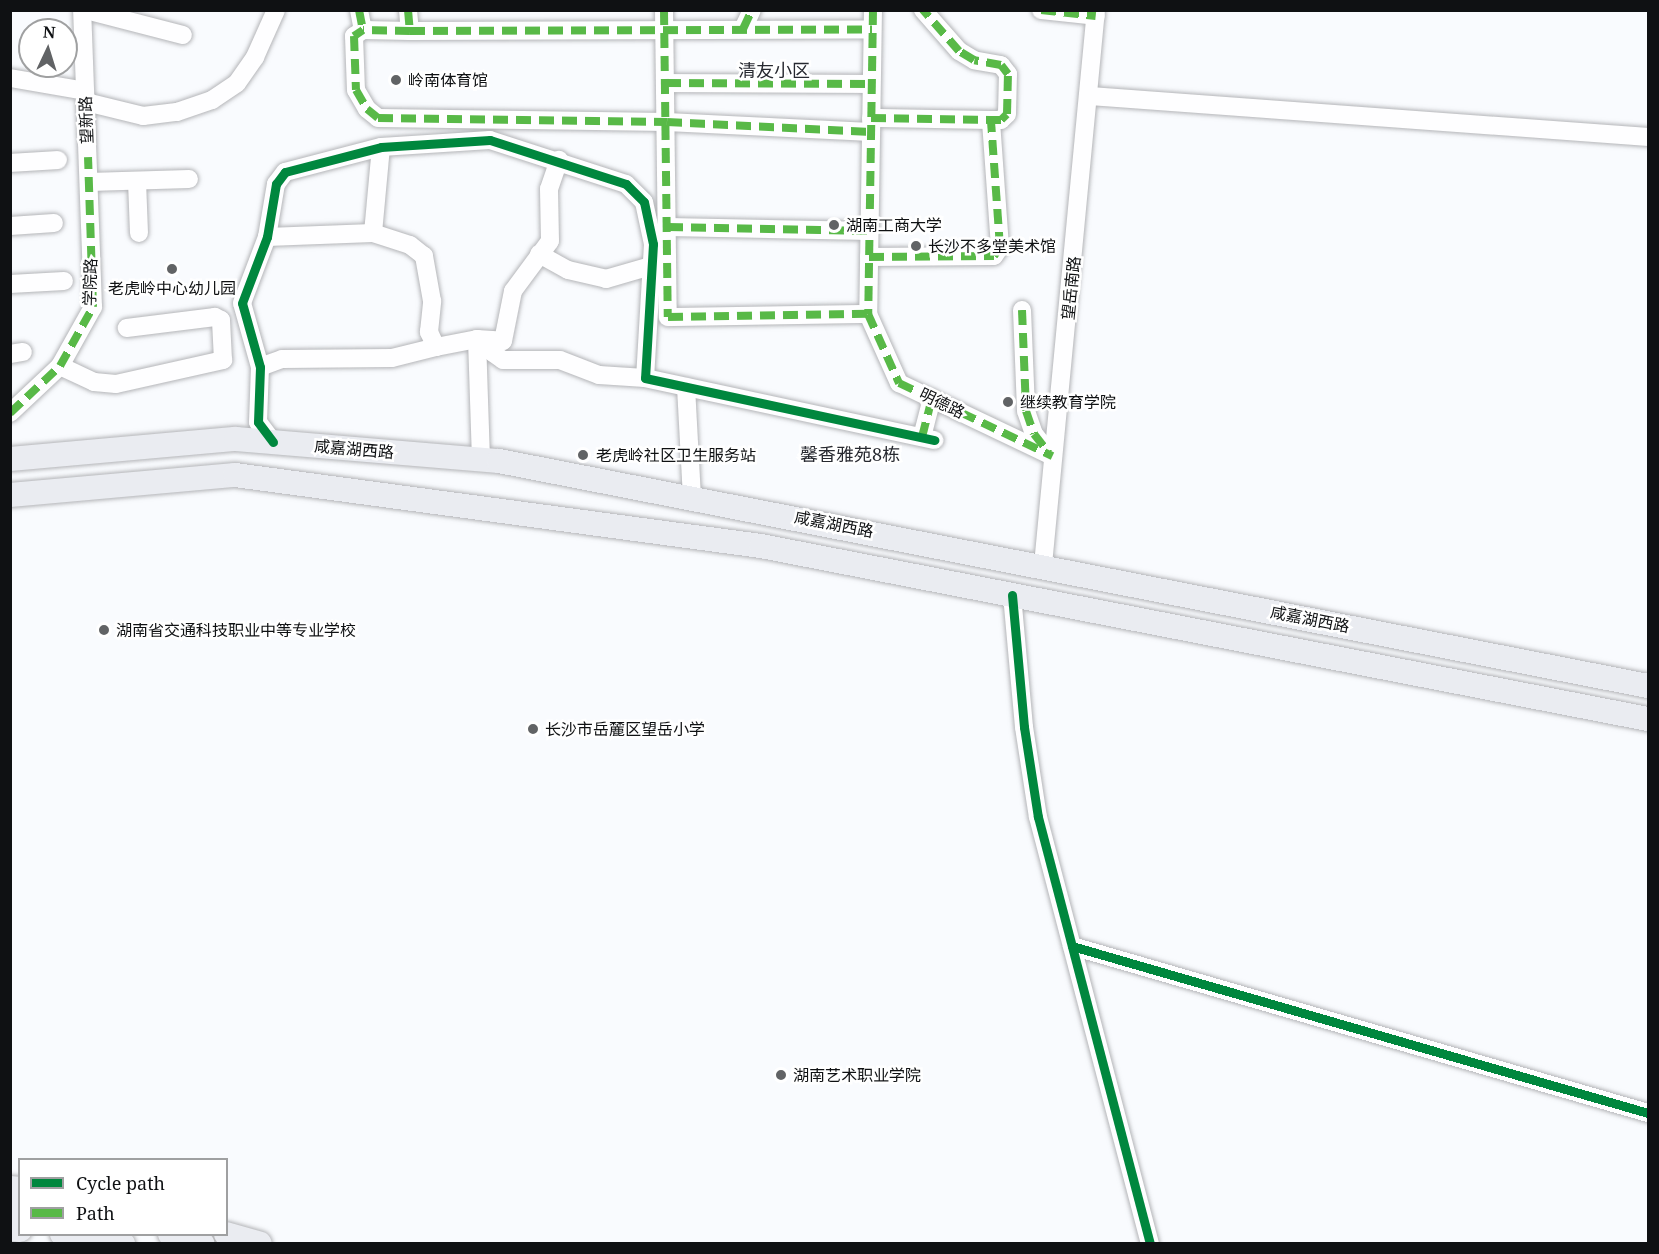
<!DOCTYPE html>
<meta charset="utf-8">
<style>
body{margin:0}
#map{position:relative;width:1659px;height:1254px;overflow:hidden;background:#f9fbfe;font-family:"Noto Serif","Noto Sans SC",serif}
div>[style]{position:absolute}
.roads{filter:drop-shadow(0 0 2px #b4b5b8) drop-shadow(0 0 2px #b4b5b8)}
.minor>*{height:18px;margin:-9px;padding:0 9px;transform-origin:9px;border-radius:9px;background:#fefeff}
.major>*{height:24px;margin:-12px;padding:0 12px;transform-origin:12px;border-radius:12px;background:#eaecf1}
.quiet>*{height:8px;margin-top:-4px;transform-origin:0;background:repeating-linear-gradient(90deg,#58b947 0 15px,transparent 0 23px)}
.cycleway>*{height:9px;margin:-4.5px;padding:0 4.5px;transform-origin:4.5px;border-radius:4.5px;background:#00873e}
.dots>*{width:16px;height:16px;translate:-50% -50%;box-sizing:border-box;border:3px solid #fff;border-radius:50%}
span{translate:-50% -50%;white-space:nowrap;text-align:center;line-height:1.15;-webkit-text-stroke:5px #fff;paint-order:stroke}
.poi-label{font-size:16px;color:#0f1113}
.left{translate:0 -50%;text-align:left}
.street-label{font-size:16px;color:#0f1113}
.neighbourhood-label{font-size:18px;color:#272930}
.frame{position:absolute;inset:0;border:12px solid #0f1113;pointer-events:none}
.legend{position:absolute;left:18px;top:1158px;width:210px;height:78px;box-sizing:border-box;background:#fff;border:2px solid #9fa0a1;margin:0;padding:8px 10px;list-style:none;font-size:18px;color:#0f1113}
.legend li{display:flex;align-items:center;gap:12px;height:30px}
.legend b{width:30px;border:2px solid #9fa0a1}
.north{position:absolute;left:18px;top:18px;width:60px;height:60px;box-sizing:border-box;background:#fff;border:2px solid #9fa0a1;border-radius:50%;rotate:4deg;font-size:16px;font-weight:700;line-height:24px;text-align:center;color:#0f1113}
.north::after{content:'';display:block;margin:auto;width:21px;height:27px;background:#616365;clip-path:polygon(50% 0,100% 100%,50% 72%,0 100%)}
</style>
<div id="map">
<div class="roads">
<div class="minor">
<i style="left:86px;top:10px;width:100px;rotate:14.5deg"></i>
<i style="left:359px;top:10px;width:20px;rotate:79deg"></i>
<i style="left:408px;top:10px;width:21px;rotate:85deg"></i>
<i style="left:410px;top:31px;width:462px;rotate:-0.2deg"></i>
<i style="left:664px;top:10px;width:307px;rotate:89.3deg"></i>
<i style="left:668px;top:317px;width:200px;rotate:-0.9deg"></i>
<i style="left:873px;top:10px;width:304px;rotate:90.9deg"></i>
<i style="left:868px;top:314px;width:76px;rotate:65.8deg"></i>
<i style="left:899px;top:383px;width:170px;rotate:25.5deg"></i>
<i style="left:1041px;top:10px;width:55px;rotate:6.2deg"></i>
<i style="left:743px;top:29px;width:21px;rotate:-65deg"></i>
<i style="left:410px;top:31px;width:47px;rotate:-178.8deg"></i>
<i style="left:363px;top:30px;width:11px;rotate:146deg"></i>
<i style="left:354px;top:36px;width:54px;rotate:87.9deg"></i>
<i style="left:356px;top:90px;width:22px;rotate:60deg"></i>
<i style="left:367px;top:109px;width:14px;rotate:39deg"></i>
<i style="left:378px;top:118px;width:289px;rotate:0.8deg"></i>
<i style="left:667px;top:122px;width:204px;rotate:2.8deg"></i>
<i style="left:10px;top:78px;width:76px;rotate:9.8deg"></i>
<i style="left:666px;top:83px;width:205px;rotate:0.3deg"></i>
<i style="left:1090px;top:96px;width:560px;rotate:4.2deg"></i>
<i style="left:86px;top:102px;width:59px;rotate:13.8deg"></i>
<i style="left:143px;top:116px;width:34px;rotate:-7deg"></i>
<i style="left:177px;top:112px;width:37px;rotate:-19deg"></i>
<i style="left:212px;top:100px;width:30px;rotate:-34deg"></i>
<i style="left:237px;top:83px;width:32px;rotate:-55deg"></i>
<i style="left:255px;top:57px;width:51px;rotate:-65.9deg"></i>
<i style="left:871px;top:118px;width:120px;rotate:1deg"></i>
<i style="left:991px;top:120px;width:10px"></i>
<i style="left:1001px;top:120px;width:8px;rotate:-45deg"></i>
<i style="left:1007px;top:114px;width:40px;rotate:-88.6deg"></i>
<i style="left:1008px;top:74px;width:11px;rotate:-128deg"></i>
<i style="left:1001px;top:65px;width:27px;rotate:-170deg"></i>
<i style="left:974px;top:60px;width:17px;rotate:-149deg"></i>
<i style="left:959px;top:51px;width:55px;rotate:-131.3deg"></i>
<i style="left:10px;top:163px;width:48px;rotate:-3.6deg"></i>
<i style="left:137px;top:181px;width:52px;rotate:87.8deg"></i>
<i style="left:89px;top:182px;width:100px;rotate:-1.7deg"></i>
<i style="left:10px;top:226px;width:44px;rotate:-3.9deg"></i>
<i style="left:668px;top:227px;width:202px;rotate:1.1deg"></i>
<i style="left:267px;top:237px;width:106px;rotate:-2.2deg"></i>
<i style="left:373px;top:233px;width:86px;rotate:-84.7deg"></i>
<i style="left:539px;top:254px;width:33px;rotate:29deg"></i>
<i style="left:568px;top:270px;width:39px;rotate:13deg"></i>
<i style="left:606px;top:279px;width:47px;rotate:-16.1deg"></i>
<i style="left:869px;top:257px;width:125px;rotate:-0.5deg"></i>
<i style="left:994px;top:256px;width:11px;rotate:-56deg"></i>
<i style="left:1000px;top:247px;width:127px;rotate:-94.1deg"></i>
<i style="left:10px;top:284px;width:54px;rotate:-3.2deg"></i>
<i style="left:1022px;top:310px;width:101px;rotate:87.7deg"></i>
<i style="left:1026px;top:411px;width:24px;rotate:71deg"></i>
<i style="left:1034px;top:434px;width:22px;rotate:51deg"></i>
<i style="left:477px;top:339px;width:121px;rotate:88.1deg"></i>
<i style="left:491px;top:340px;width:13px;rotate:81deg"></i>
<i style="left:493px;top:353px;width:12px;rotate:35deg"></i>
<i style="left:503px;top:360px;width:57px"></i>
<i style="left:560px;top:360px;width:42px;rotate:21deg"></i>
<i style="left:599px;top:375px;width:46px;rotate:3.7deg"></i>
<i style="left:436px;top:347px;width:42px;rotate:-11deg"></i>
<i style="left:477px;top:339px;width:26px;rotate:4deg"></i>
<i style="left:503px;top:341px;width:51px;rotate:-78.7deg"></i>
<i style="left:513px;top:291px;width:62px;rotate:-53.5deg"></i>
<i style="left:550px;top:241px;width:52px;rotate:-91.1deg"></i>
<i style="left:549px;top:189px;width:31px;rotate:-71deg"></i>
<i style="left:10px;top:354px;width:13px;rotate:-9deg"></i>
<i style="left:60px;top:366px;width:38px;rotate:25deg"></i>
<i style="left:94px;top:382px;width:22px;rotate:5deg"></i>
<i style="left:116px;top:384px;width:110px;rotate:-12.6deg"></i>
<i style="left:223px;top:360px;width:40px;rotate:-92.9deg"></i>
<i style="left:221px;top:320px;width:7px;rotate:-153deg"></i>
<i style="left:215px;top:317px;width:89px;rotate:172.9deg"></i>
<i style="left:260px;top:367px;width:23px;rotate:-20deg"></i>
<i style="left:282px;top:359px;width:110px;rotate:-0.5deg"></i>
<i style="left:392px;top:358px;width:45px;rotate:-14deg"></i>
<i style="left:436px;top:347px;width:17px;rotate:-115deg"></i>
<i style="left:429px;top:332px;width:31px;rotate:-84deg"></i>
<i style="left:432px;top:301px;width:46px;rotate:-100.1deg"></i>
<i style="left:424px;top:256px;width:18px;rotate:-142deg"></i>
<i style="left:410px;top:245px;width:39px;rotate:-162deg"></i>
<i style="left:686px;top:387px;width:110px;rotate:86.9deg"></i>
<i style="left:10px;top:413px;width:69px;rotate:-43.2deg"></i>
<i style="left:60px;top:366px;width:68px;rotate:-60.8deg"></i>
<i style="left:93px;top:307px;width:297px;rotate:-92.1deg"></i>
<i style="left:922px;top:437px;width:40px;rotate:-75.6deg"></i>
<i style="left:273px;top:442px;width:25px;rotate:-127deg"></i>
<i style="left:258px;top:422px;width:55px;rotate:-87.9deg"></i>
<i style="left:260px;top:367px;width:66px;rotate:-105.7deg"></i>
<i style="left:242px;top:303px;width:71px;rotate:-69.3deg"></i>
<i style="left:267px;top:237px;width:54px;rotate:-80.4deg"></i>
<i style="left:276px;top:184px;width:15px;rotate:-53deg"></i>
<i style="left:285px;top:172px;width:99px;rotate:-14.6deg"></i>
<i style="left:381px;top:147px;width:109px;rotate:-3.7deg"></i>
<i style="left:490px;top:140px;width:143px;rotate:17.9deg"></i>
<i style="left:626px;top:184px;width:25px;rotate:45deg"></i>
<i style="left:644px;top:202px;width:43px;rotate:77.9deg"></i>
<i style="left:653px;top:244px;width:134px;rotate:93.4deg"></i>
<i style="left:645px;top:378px;width:296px;rotate:12.1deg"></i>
<i style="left:1043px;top:565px;width:558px;rotate:-84.55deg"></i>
<i style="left:1012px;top:595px;width:133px;rotate:84.8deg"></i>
<i style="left:1024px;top:727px;width:91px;rotate:81.2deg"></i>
<i style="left:1038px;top:817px;width:441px;rotate:75.3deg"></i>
<i style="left:1072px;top:946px;width:600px;rotate:16.17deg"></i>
</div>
<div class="major">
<i style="left:10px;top:459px;width:227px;rotate:-5.1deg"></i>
<i style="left:236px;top:439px;width:264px;rotate:4.8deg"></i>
<i style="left:499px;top:461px;width:1171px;rotate:11.08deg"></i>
<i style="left:10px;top:495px;width:226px;rotate:-5.1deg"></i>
<i style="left:235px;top:475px;width:531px;rotate:7.69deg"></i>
<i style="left:761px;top:546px;width:904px;rotate:11.04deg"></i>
<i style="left:10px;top:1188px;width:10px;rotate:6deg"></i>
<i style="left:10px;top:1209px;width:10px;rotate:6deg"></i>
<i style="left:10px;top:1229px;width:10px;rotate:6deg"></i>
<i style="left:62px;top:1234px;width:62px;rotate:9.3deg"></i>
<i style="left:170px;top:1234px;width:34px;rotate:17deg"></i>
<i style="left:226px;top:1234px;width:35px;rotate:16deg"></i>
</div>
</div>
<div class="quiet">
<i style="left:359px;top:10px;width:20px;rotate:79deg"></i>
<i style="left:408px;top:10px;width:21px;rotate:85deg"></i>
<i style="left:410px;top:31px;width:462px;rotate:-0.2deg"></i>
<i style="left:664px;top:10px;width:307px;rotate:89.3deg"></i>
<i style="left:668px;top:317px;width:200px;rotate:-0.9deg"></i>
<i style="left:873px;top:10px;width:304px;rotate:90.9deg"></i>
<i style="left:868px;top:314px;width:76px;rotate:65.8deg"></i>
<i style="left:899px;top:383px;width:170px;rotate:25.5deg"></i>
<i style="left:1041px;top:10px;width:55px;rotate:6.2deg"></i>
<i style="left:743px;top:29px;width:21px;rotate:-65deg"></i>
<i style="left:410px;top:31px;width:47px;rotate:-178.8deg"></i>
<i style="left:363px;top:30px;width:11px;rotate:146deg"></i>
<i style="left:354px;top:36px;width:54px;rotate:87.9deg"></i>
<i style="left:356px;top:90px;width:22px;rotate:60deg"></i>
<i style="left:367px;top:109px;width:14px;rotate:39deg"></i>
<i style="left:378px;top:118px;width:289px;rotate:0.8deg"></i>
<i style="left:667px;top:122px;width:204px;rotate:2.8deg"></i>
<i style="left:666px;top:83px;width:205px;rotate:0.3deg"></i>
<i style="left:871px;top:118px;width:120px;rotate:1deg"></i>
<i style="left:991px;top:120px;width:10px"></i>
<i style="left:1001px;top:120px;width:8px;rotate:-45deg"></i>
<i style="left:1007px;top:114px;width:40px;rotate:-88.6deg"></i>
<i style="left:1008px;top:74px;width:11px;rotate:-128deg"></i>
<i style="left:1001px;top:65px;width:27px;rotate:-170deg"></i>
<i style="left:974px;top:60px;width:17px;rotate:-149deg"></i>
<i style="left:959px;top:51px;width:55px;rotate:-131.3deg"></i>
<i style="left:668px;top:227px;width:202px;rotate:1.1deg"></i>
<i style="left:869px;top:257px;width:125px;rotate:-0.5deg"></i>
<i style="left:994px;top:256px;width:11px;rotate:-56deg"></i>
<i style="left:1000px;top:247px;width:127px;rotate:-94.1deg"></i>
<i style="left:1022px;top:310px;width:101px;rotate:87.7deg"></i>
<i style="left:1026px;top:411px;width:24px;rotate:71deg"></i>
<i style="left:1034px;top:434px;width:24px;rotate:52deg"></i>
<i style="left:10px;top:413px;width:69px;rotate:-43.2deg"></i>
<i style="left:60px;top:366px;width:68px;rotate:-60.8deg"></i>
<i style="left:93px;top:307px;width:150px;rotate:-91.9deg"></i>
<i style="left:922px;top:437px;width:40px;rotate:-75.6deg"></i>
</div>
<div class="cycleway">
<i style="left:273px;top:442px;width:25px;rotate:-127deg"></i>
<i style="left:258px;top:422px;width:55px;rotate:-87.9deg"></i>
<i style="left:260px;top:367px;width:66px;rotate:-105.7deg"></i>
<i style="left:242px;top:303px;width:71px;rotate:-69.3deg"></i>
<i style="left:267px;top:237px;width:54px;rotate:-80.4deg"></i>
<i style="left:276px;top:184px;width:15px;rotate:-53deg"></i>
<i style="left:285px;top:172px;width:99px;rotate:-14.6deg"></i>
<i style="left:381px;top:147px;width:109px;rotate:-3.7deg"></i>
<i style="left:490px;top:140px;width:143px;rotate:17.9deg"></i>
<i style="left:626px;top:184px;width:25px;rotate:45deg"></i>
<i style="left:644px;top:202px;width:43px;rotate:77.9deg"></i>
<i style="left:653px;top:244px;width:134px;rotate:93.4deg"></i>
<i style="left:645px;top:378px;width:296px;rotate:12.1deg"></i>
<i style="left:1012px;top:595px;width:133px;rotate:84.8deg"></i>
<i style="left:1024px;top:727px;width:91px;rotate:81.2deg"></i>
<i style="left:1038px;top:817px;width:441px;rotate:75.3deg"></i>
<i style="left:1072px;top:946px;width:600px;rotate:16.17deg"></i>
</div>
<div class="dots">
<i style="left:396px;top:80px;background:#616365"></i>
<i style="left:834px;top:225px;background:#616365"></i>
<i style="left:916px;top:246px;background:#616365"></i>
<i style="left:172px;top:269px;background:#616365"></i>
<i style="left:1008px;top:402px;background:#616365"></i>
<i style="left:583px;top:455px;background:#616365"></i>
<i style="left:104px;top:630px;background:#616365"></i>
<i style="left:533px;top:729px;background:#616365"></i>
<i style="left:781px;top:1075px;background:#616365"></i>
</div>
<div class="poi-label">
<span class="left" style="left:408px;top:80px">岭南体育馆</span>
<span class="left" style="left:846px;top:225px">湖南工商大学</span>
<span class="left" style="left:928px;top:246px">长沙不多堂美术馆</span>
<span style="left:172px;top:288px">老虎岭中心幼儿园</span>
<span class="left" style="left:1020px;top:402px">继续教育学院</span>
<span class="left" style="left:596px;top:455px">老虎岭社区卫生服务站</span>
<span class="left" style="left:116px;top:630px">湖南省交通科技职业中等专业学校</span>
<span class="left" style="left:545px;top:729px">长沙市岳麓区望岳小学</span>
<span class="left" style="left:793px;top:1075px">湖南艺术职业学院</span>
</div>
<div class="street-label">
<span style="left:86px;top:120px;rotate:-92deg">望新路</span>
<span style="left:90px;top:282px;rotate:-88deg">学院路</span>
<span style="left:1071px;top:288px;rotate:-84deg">望岳南路</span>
<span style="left:942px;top:403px;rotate:26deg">明德路</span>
<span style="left:354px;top:449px;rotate:5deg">咸嘉湖西路</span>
<span style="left:834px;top:524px;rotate:11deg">咸嘉湖西路</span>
<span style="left:1310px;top:619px;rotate:11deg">咸嘉湖西路</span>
</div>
<div class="neighbourhood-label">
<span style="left:774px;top:70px">清友小区</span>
<span style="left:850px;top:454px">馨香雅苑8栋</span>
</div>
<div class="frame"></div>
<ul class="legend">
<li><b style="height:8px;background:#00873e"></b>Cycle path</li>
<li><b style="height:8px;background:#58b947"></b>Path</li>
</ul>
<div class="north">N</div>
</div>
